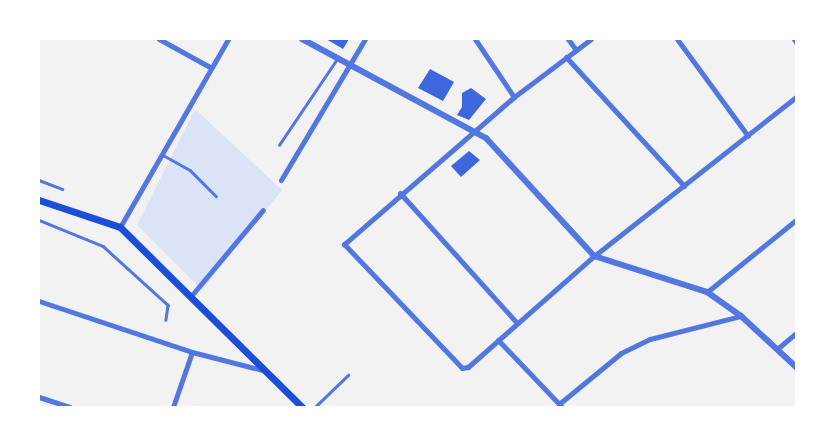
<!DOCTYPE html>
<style>
body{margin:0}
#map{position:relative;width:835px;height:446px;overflow:hidden;background:#f2f2f2;font-family:"Roboto Condensed",sans-serif}
div>[style]{position:absolute}
.green>*{inset:0;background:#dbe4f7}
.building>*{inset:0;background:#3d67dc}
.service>*{height:2.5px;margin:-1.25px;padding:0 1.25px;transform-origin:1.25px;border-radius:1.25px;background:#5277de}
.minor>*{height:5px;margin:-2.5px;padding:0 2.5px;transform-origin:2.5px;border-radius:2.5px;background:#5277de}
.tertiary>*{height:6px;margin:-3px;padding:0 3px;transform-origin:3px;border-radius:3px;background:#5277de}
.secondary>*{height:7px;margin:-3.5px;padding:0 3.5px;transform-origin:3.5px;border-radius:3.5px;background:#1d4ed8}
span{translate:-50% -50%;white-space:nowrap;text-align:center;line-height:1.15;-webkit-text-stroke:4px #fff;paint-order:stroke}
.frame{position:absolute;inset:0;border:40px solid #fff;pointer-events:none}
</style>
<div id="map">
<div class="green">
<i style="clip-path:polygon(195px 109px,282px 190px,202px 290px,137px 225px)"></i>
</div>
<div class="building">
<i style="clip-path:polygon(326px 39px,349px 39px,343px 49px)"></i>
<i style="clip-path:polygon(430px 69px,454px 82px,443px 101px,418px 88px)"></i>
<i style="clip-path:polygon(471px 88px,486px 99px,469px 120px,457px 115px,462px 107px,462px 93px)"></i>
<i style="clip-path:polygon(469px 151px,480px 160px,461px 177px,451px 166px)"></i>
</div>
<div class="service">
<i style="left:279px;top:145px;width:104px;rotate:-56deg"></i>
<i style="left:163px;top:155px;width:31px;rotate:29deg"></i>
<i style="left:190px;top:170px;width:37px;rotate:45deg"></i>
<i style="left:39px;top:180px;width:25px;rotate:21deg"></i>
<i style="left:39px;top:220px;width:69px;rotate:22.1deg"></i>
<i style="left:103px;top:246px;width:88px;rotate:42.2deg"></i>
<i style="left:168px;top:305px;width:15px;rotate:98deg"></i>
<i style="left:315px;top:407px;width:46px;rotate:-44.1deg"></i>
</div>
<div class="minor">
<i style="left:159px;top:39px;width:58px;rotate:28.8deg"></i>
<i style="left:475px;top:39px;width:70px;rotate:56.1deg"></i>
<i style="left:568px;top:39px;width:14px;rotate:54deg"></i>
<i style="left:591px;top:39px;width:96px;rotate:143deg"></i>
<i style="left:514px;top:97px;width:225px;rotate:139.1deg"></i>
<i style="left:344px;top:244px;width:171px;rotate:46.4deg"></i>
<i style="left:462px;top:368px;width:6px;rotate:-9deg"></i>
<i style="left:468px;top:367px;width:168px;rotate:-41.4deg"></i>
<i style="left:594px;top:256px;width:257px;rotate:-38.2deg"></i>
<i style="left:677px;top:39px;width:120px;rotate:53.8deg"></i>
<i style="left:794px;top:39px;width:4px;rotate:56deg"></i>
<i style="left:566px;top:57px;width:175px;rotate:47.5deg"></i>
<i style="left:281px;top:180px;width:164px;rotate:-59.2deg"></i>
<i style="left:400px;top:193px;width:173px;rotate:48deg"></i>
<i style="left:120px;top:227px;width:217px;rotate:-60.1deg"></i>
<i style="left:707px;top:292px;width:114px;rotate:-39deg"></i>
<i style="left:191px;top:296px;width:112px;rotate:-50.1deg"></i>
<i style="left:39px;top:301px;width:161px;rotate:18.4deg"></i>
<i style="left:192px;top:352px;width:76px;rotate:14.4deg"></i>
<i style="left:498px;top:340px;width:93px;rotate:46.3deg"></i>
<i style="left:777px;top:349px;width:25px;rotate:-40deg"></i>
<i style="left:39px;top:397px;width:32px;rotate:18deg"></i>
<i style="left:559px;top:404px;width:80px;rotate:-39.4deg"></i>
<i style="left:621px;top:353px;width:32px;rotate:-26deg"></i>
<i style="left:650px;top:339px;width:94px;rotate:-14.2deg"></i>
<i style="left:173px;top:407px;width:58px;rotate:-70.9deg"></i>
</div>
<div class="tertiary">
<i style="left:302px;top:39px;width:209px;rotate:28.3deg"></i>
<i style="left:486px;top:138px;width:160px;rotate:47.5deg"></i>
<i style="left:594px;top:256px;width:119px;rotate:17.7deg"></i>
<i style="left:707px;top:292px;width:42px;rotate:35.2deg"></i>
<i style="left:741px;top:316px;width:75px;rotate:42.8deg"></i>
</div>
<div class="secondary">
<i style="left:39px;top:200px;width:85px;rotate:18.4deg"></i>
<i style="left:120px;top:227px;width:256px;rotate:44.7deg"></i>
</div>
<div class="frame"></div>
</div>
